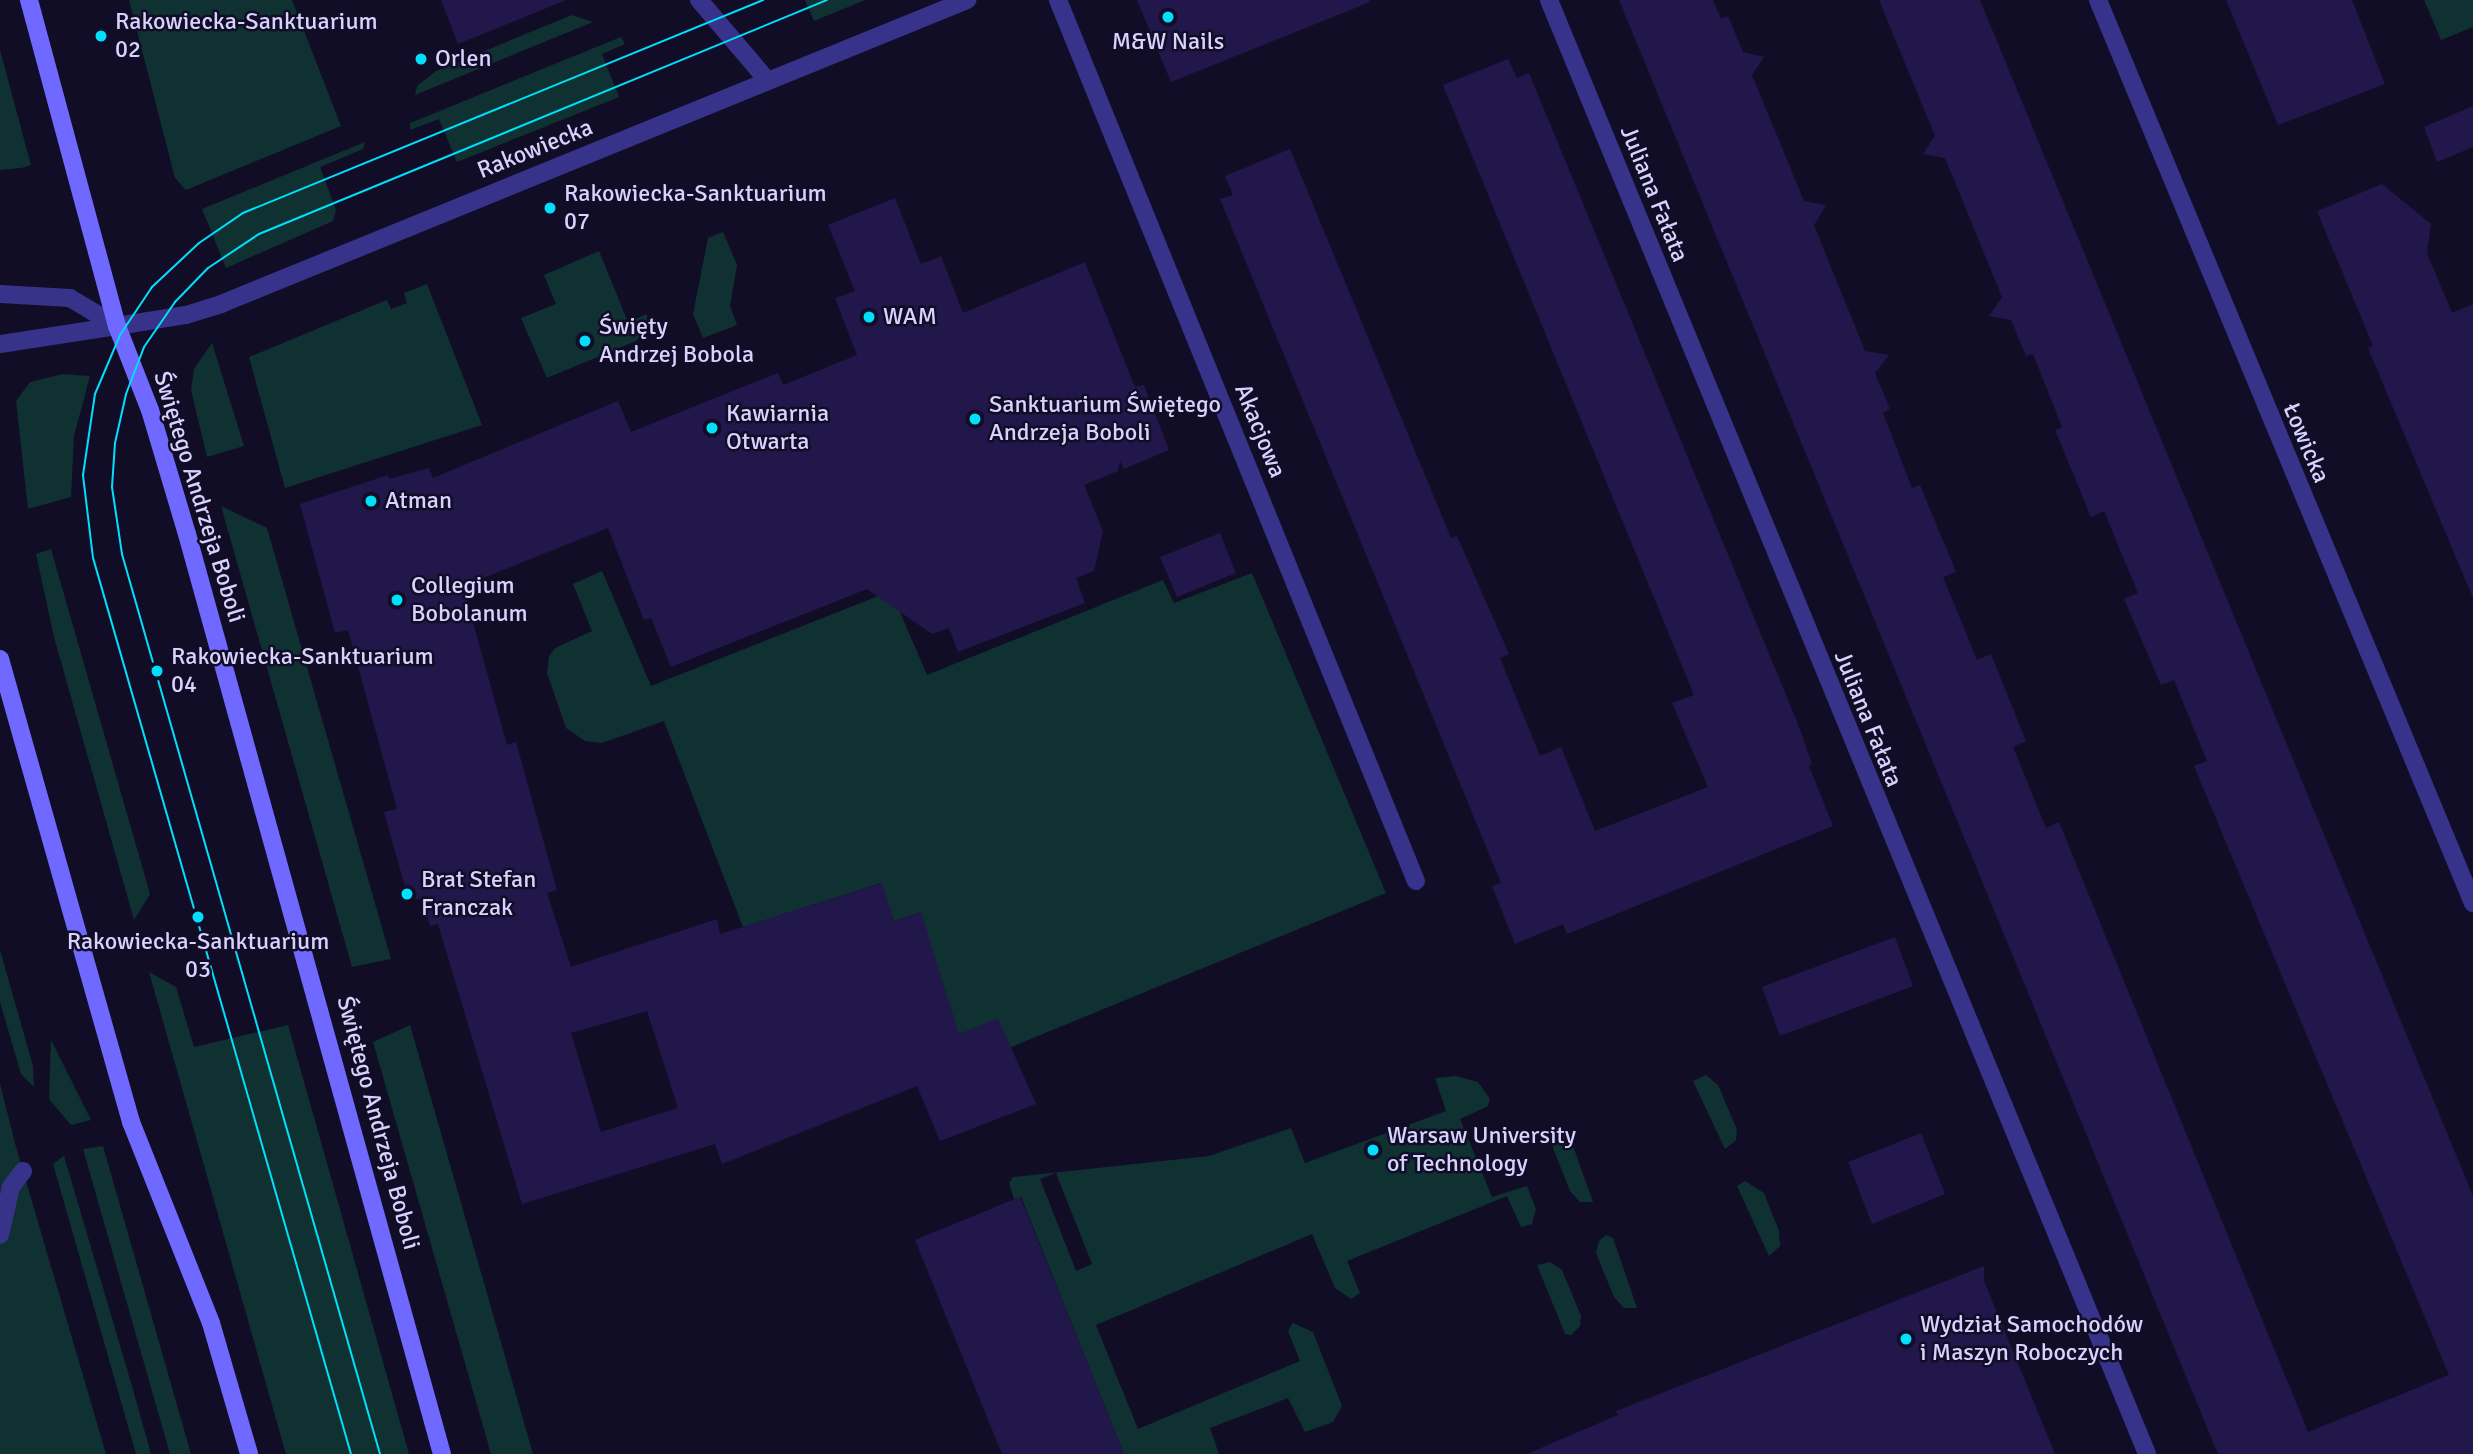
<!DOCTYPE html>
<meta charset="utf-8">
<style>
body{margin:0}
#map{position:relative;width:2473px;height:1454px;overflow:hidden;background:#120d27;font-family:Signika,sans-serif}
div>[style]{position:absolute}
.green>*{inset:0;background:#0f3131}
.building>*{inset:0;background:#22174a}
.pedestrian>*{height:18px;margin:-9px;padding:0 9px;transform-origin:9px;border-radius:9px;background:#38338a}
.minor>*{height:18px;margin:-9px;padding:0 9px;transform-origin:9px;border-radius:9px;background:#38338a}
.tertiary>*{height:18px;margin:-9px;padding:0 9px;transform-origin:9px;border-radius:9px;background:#38338a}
.secondary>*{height:18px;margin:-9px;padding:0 9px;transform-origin:9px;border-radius:9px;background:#7069ff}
.tram>*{height:2px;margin:-1px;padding:0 1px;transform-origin:1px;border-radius:1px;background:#00e0fd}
.dots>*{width:19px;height:19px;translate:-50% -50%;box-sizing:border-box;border:4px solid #120d27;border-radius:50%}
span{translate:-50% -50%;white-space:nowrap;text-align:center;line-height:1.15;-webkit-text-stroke:5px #120d27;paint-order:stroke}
.poi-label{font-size:24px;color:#d8d2ff}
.left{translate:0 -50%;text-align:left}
.street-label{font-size:24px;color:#d8d2ff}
</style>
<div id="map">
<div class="green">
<i style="clip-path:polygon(129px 0,292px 0,341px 126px,186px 190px,175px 178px)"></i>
<i style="clip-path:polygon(805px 0,865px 0,814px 21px)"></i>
<i style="clip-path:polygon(2424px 0,2473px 0,2473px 27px,2441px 40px)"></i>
<i style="clip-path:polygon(572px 15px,593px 22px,415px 95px,417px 86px,436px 71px)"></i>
<i style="clip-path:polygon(621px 37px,625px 44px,602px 54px,619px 97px,457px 162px,439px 119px,410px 130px,410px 123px,420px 119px)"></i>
<i style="clip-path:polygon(0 50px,31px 165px,21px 168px,0 170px)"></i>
<i style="clip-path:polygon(365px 142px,363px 149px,320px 167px,336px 210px,333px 221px,226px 268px,202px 209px)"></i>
<i style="clip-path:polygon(723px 232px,737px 265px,730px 306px,737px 325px,703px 338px,693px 314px,708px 238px)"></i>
<i style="clip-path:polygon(599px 251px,628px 322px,647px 314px,647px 329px,636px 341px,547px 378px,521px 318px,556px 304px,544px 275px)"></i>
<i style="clip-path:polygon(427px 284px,482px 425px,285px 488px,249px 357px,387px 300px,391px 309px,407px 303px,404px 293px)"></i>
<i style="clip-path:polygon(212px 343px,244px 446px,207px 457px,191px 390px,194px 369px)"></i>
<i style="clip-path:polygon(63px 374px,90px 376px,74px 436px,71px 497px,28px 509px,16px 401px,30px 382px)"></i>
<i style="clip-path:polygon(221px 506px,267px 528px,391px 959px,352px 967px)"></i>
<i style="clip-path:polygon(51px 549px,150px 894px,134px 920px,54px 637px,36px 554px)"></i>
<i style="clip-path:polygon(602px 571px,651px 686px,891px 591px,927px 675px,1163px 580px,1174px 603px,1252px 573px,1386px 893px,882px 1100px,868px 1071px,921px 912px,894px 921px,881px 883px,743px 927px,664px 721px,602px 743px,585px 741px,566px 728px,547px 673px,549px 656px,555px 648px,592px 631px,573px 584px)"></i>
<i style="clip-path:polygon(0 950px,33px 1066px,34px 1087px,21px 1074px,0 1002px)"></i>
<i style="clip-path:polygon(149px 972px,176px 987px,194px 1047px,288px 1025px,409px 1454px,286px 1454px)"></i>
<i style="clip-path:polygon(410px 1025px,533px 1454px,491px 1454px,373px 1042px)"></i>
<i style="clip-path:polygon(51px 1040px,91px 1120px,71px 1125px,49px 1099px)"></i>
<i style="clip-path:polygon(1706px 1075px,1718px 1085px,1737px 1130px,1736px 1140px,1725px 1149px,1693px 1081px)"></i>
<i style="clip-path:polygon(evenodd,1456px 1076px,1478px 1082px,1490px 1099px,1488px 1106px,1460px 1119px,1492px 1197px,1527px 1186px,1536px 1209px,1532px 1224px,1521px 1227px,1507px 1196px,1347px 1261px,1360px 1293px,1351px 1299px,1335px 1288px,1312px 1234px,1096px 1325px,1138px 1429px,1300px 1361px,1288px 1331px,1293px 1323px,1313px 1332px,1342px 1406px,1333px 1422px,1305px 1432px,1288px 1398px,1210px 1428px,1219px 1454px,1124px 1454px,1021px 1197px,1014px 1199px,1009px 1183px,1013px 1177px,1209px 1156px,1291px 1128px,1305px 1163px,1446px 1111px,1435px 1078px,1456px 1076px,1056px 1173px,1092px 1264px,1076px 1271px,1040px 1179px,1056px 1173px)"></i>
<i style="clip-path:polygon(0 1084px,16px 1147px,106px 1454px,0 1454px)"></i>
<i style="clip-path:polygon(1562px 1129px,1568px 1132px,1593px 1202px,1580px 1202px,1570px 1191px,1553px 1148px,1555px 1135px)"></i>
<i style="clip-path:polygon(103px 1146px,191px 1454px,170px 1454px,83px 1149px)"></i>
<i style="clip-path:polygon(64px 1156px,132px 1386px,151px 1454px,136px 1454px,53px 1164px)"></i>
<i style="clip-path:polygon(1745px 1181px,1764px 1193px,1779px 1231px,1780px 1246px,1769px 1256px,1737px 1186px)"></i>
<i style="clip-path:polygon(1606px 1235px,1613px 1238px,1637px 1308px,1624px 1308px,1614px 1297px,1596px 1253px,1599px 1241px)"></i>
<i style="clip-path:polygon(1550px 1262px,1562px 1270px,1581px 1316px,1580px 1326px,1571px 1335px,1565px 1334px,1537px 1265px)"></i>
</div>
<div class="building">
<i style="clip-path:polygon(441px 0,564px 0,564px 1px,458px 44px)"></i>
<i style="clip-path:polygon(1137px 0,1369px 0,1370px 2px,1171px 82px)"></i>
<i style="clip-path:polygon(1619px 0,1713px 0,1721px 19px,1728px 16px,1743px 52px,1764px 57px,1752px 75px,1804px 201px,1826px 205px,1814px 225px,1865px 351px,1889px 355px,1875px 373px,1890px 409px,1883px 413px,1912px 488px,1920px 485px,1956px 572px,1943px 577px,1977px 660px,1991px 654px,2026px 741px,2013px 747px,2046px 828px,2059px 822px,2308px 1432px,2449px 1375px,2194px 766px,2207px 761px,2174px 680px,2161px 685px,2124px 599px,2138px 593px,2104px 511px,2091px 517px,2055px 430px,2062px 427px,2033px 354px,2026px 356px,2011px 320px,1989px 316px,2002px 297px,1945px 158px,1923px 154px,1935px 136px,1879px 0,1980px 0,2473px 1196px,2473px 1454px,2218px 1454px)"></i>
<i style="clip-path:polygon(2226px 0,2352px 0,2385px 84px,2278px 125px)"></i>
<i style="clip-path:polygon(1508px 59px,1517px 78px,1529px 73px,1798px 724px,1812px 764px,1809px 766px,1833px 826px,1567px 934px,1563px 924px,1515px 944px,1492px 886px,1501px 883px,1220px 199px,1233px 195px,1225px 176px,1290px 149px,1451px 538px,1457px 536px,1509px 654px,1500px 658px,1540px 756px,1561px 747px,1595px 831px,1708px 787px,1672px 703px,1694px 695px,1443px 85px)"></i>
<i style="clip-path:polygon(2473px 106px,2473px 147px,2437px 162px,2424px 127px)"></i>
<i style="clip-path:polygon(2382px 184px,2431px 224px,2427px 253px,2452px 313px,2473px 304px,2473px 598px,2368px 348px,2373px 346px,2317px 211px)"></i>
<i style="clip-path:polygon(evenodd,895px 198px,921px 264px,941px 256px,963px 313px,1085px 262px,1135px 387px,1144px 385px,1169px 450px,1124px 469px,1120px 461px,1118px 471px,1084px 485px,1103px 531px,1094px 571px,1076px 578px,1085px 603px,958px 652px,949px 628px,932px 634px,867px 589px,671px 667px,651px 618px,644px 620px,608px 528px,463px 586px,507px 745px,516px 742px,557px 890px,547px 893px,571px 967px,717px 919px,720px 934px,882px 883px,894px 921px,921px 912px,959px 1034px,998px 1018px,1036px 1104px,940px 1141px,917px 1086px,722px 1164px,715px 1144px,522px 1204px,438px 924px,430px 926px,422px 898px,409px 901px,384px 812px,397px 809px,348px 630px,335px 633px,300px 504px,388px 475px,389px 479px,429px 468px,433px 478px,618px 401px,631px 432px,778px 373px,783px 385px,857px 355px,835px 298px,855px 291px,828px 225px,895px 198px,647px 1011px,678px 1108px,601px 1132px,571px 1033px,647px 1011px)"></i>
<i style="clip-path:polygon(1220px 533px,1236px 573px,1177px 597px,1160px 557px)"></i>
<i style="clip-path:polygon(1895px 937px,1913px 986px,1780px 1036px,1762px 987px)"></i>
<i style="clip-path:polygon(1921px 1133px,1945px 1194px,1872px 1224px,1848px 1162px)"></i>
<i style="clip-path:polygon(1020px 1197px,1076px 1334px,1124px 1454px,1002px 1454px,915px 1240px)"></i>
<i style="clip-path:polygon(1984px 1266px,1984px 1281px,2055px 1454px,1527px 1454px,1618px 1415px,1616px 1411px)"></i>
</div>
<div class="pedestrian">
<i style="left:0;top:1235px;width:49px;rotate:-77.1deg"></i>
<i style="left:11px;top:1187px;width:20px;rotate:-53deg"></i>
</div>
<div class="minor">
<i style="left:699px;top:0;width:106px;rotate:49.6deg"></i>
<i style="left:1058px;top:0;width:951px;rotate:67.89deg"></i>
<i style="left:1549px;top:0;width:1572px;rotate:67.64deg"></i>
<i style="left:2098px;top:0;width:978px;rotate:67.45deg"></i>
<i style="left:0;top:294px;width:70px;rotate:3.3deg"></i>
<i style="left:70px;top:298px;width:55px;rotate:30.8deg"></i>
<i style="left:0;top:344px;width:118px;rotate:-8.7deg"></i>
</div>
<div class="tertiary">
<i style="left:117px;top:326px;width:70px;rotate:-9.1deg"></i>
<i style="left:186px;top:315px;width:37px;rotate:-17deg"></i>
<i style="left:221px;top:304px;width:806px;rotate:-22.17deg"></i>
</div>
<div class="secondary">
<i style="left:29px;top:0;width:338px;rotate:74.9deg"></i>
<i style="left:117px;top:326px;width:90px;rotate:68.6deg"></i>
<i style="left:150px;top:410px;width:129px;rotate:73.4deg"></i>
<i style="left:187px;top:534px;width:955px;rotate:74.51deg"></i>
<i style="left:0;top:659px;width:481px;rotate:74.2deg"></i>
<i style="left:131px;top:1122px;width:216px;rotate:68.3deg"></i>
<i style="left:211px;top:1323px;width:136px;rotate:73.8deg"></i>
</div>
<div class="tram">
<i style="left:351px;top:1454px;width:932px;rotate:-106.06deg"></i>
<i style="left:93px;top:558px;width:84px;rotate:-96.9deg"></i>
<i style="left:83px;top:475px;width:82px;rotate:-81.6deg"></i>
<i style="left:95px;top:394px;width:64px;rotate:-67deg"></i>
<i style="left:120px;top:335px;width:58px;rotate:-56.3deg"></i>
<i style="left:152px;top:287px;width:64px;rotate:-43.1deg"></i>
<i style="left:199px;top:243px;width:53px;rotate:-34.3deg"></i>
<i style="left:243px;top:213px;width:562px;rotate:-22.27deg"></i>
<i style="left:380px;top:1454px;width:936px;rotate:-106deg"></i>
<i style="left:122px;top:554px;width:68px;rotate:-98.5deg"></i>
<i style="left:112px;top:487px;width:44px;rotate:-86.1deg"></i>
<i style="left:115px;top:443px;width:50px;rotate:-77.3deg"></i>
<i style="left:126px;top:394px;width:50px;rotate:-69deg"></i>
<i style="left:144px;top:347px;width:55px;rotate:-55.4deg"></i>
<i style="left:175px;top:302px;width:47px;rotate:-45.9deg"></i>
<i style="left:208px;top:268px;width:61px;rotate:-33.7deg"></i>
<i style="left:259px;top:234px;width:614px;rotate:-22.39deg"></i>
</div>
<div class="dots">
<i style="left:1168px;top:17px;background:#00e0fd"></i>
<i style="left:101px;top:36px;background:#00e0fd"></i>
<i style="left:421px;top:59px;background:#00e0fd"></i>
<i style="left:550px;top:208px;background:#00e0fd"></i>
<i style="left:869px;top:317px;background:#00e0fd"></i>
<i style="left:585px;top:341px;background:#00e0fd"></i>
<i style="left:975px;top:419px;background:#00e0fd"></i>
<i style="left:712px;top:428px;background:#00e0fd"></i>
<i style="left:371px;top:501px;background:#00e0fd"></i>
<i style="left:397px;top:600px;background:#00e0fd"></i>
<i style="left:157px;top:671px;background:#00e0fd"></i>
<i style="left:407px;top:894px;background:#00e0fd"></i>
<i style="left:198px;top:917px;background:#00e0fd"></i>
<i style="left:1373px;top:1150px;background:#00e0fd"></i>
<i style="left:1906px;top:1339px;background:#00e0fd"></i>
</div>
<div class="poi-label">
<span class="left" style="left:115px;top:36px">Rakowiecka-Sanktuarium<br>02</span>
<span style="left:1168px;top:42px">M&amp;W Nails</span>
<span class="left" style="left:435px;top:59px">Orlen</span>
<span class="left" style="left:564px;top:208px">Rakowiecka-Sanktuarium<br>07</span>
<span class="left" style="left:883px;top:317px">WAM</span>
<span class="left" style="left:599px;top:341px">Święty<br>Andrzej Bobola</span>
<span class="left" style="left:989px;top:419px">Sanktuarium Świętego<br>Andrzeja Boboli</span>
<span class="left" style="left:726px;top:428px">Kawiarnia<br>Otwarta</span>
<span class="left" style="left:385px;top:501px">Atman</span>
<span class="left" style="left:411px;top:600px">Collegium<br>Bobolanum</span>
<span class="left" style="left:171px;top:671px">Rakowiecka-Sanktuarium<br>04</span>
<span class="left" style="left:421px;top:894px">Brat Stefan<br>Franczak</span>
<span style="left:198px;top:956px">Rakowiecka-Sanktuarium<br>03</span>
<span class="left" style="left:1387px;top:1150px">Warsaw University<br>of Technology</span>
<span class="left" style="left:1920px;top:1339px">Wydział Samochodów<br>i Maszyn Roboczych</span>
</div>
<div class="street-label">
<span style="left:535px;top:149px;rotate:-22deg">Rakowiecka</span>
<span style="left:1654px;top:194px;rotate:68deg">Juliana Fałata</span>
<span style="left:1260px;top:431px;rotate:68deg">Akacjowa</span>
<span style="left:2306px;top:443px;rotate:67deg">Łowicka</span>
<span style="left:199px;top:497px;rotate:73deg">Świętego Andrzeja Boboli</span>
<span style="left:1868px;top:719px;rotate:68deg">Juliana Fałata</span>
<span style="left:378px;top:1123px;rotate:75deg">Świętego Andrzeja Boboli</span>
</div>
</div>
